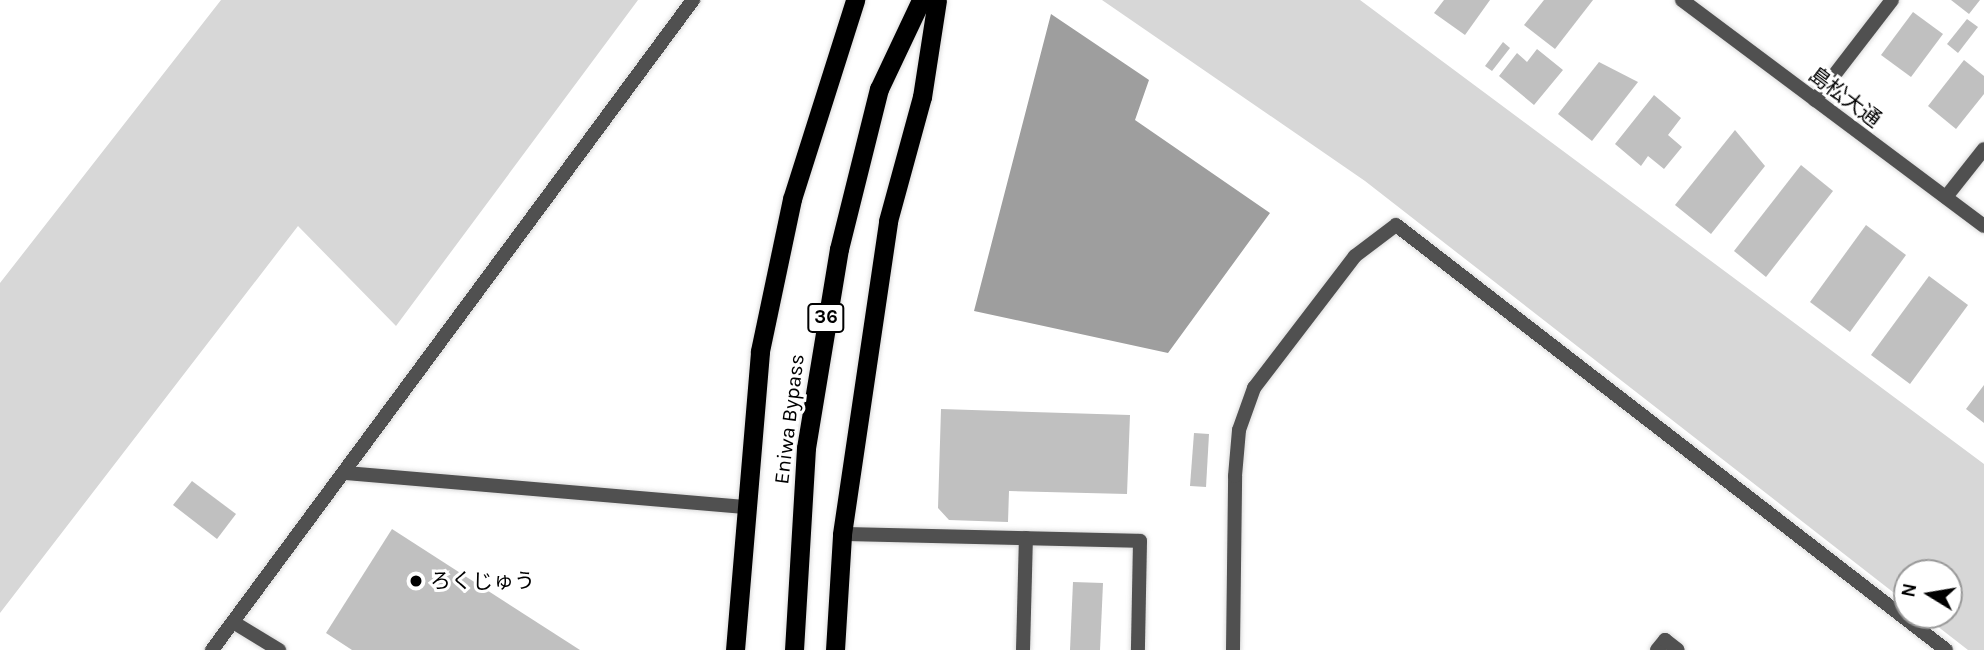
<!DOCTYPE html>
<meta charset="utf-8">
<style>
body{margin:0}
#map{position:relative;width:1984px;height:650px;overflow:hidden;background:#fff;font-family:Karla,"Noto Sans JP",sans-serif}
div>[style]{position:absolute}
.green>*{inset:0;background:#d7d7d7}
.water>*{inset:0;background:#9e9e9e}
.building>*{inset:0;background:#c0c0c0}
.roads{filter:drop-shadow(0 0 2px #dbdbdb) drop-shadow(0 0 2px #dbdbdb)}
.service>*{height:14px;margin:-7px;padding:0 7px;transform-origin:7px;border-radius:7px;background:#505050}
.minor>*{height:14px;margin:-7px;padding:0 7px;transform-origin:7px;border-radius:7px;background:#505050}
.tertiary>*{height:14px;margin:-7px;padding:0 7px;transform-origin:7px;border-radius:7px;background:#505050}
.trunk>*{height:19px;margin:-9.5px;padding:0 9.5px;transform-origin:9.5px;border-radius:9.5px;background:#000}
.dots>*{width:19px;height:19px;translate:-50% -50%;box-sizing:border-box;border:4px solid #fff;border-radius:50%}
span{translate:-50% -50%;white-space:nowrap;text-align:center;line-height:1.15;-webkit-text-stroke:6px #fff;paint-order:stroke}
.shield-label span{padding:2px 5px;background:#fff;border:2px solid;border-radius:5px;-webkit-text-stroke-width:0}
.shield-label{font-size:19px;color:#000;font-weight:700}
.street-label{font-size:21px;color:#000}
.poi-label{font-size:21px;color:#000}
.left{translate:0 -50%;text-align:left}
.north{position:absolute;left:1893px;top:559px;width:70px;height:70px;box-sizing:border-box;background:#fff;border:2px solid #999;border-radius:50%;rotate:281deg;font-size:19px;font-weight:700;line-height:28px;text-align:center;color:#000}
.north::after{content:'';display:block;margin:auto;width:24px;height:32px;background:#000;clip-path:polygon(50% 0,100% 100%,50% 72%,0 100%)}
</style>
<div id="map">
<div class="green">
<i style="clip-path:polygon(221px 0,638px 0,396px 326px,298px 226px,0 613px,0 283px)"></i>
<i style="clip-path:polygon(1102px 0,1360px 0,1984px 464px,1984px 650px,1968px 650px,1923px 615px,1949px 615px,1949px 573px,1907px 573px,1907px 603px,1365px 181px)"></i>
</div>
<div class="water">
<i style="clip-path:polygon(1051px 14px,1149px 80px,1135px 120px,1270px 213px,1168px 353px,974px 311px)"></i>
</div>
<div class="building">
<i style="clip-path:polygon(1444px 0,1490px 0,1465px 35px,1434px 13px)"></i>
<i style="clip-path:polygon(1544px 0,1593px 0,1555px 49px,1524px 25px)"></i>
<i style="clip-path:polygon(1951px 0,1980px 0,1969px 14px)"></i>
<i style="clip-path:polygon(1913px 12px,1943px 34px,1911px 77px,1881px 55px)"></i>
<i style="clip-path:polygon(1967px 19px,1978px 27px,1958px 53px,1947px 44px)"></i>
<i style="clip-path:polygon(1503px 42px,1510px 48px,1492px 71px,1485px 66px)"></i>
<i style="clip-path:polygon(1537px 49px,1563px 70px,1534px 105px,1499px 76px,1517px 53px,1527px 62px)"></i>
<i style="clip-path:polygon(1964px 60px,1984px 76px,1984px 94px,1956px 129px,1928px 106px)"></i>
<i style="clip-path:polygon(1599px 62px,1638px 82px,1592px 141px,1558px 114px)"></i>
<i style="clip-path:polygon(1654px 95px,1681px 118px,1668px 135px,1682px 147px,1664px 169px,1648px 156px,1641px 166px,1615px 144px)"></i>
<i style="clip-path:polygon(1735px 130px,1765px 166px,1711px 234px,1675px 205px)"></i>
<i style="clip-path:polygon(1801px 165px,1833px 191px,1766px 277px,1734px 251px)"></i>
<i style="clip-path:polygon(1866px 225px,1906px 255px,1850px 332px,1810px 302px)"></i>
<i style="clip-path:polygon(1929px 276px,1968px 305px,1910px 384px,1871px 355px)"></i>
<i style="clip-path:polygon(1984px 385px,1984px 423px,1966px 409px)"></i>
<i style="clip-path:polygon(941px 409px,1130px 415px,1127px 494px,1009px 491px,1008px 522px,949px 520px,938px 508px)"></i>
<i style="clip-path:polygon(1194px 433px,1209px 434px,1206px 487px,1190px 486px)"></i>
<i style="clip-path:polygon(192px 481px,236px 514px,217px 539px,173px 505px)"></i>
<i style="clip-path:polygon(392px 529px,580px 650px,352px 650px,326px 633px)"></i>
<i style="clip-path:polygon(1073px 582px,1103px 583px,1100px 650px,1070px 650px)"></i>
</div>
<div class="roads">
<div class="service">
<i style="left:842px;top:534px;width:298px;rotate:1.3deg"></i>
<i style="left:1140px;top:541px;width:109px;rotate:91.1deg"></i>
<i style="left:233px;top:622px;width:54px;rotate:31.3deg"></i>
<i style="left:1023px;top:650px;width:112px;rotate:-88.5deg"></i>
<i style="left:1657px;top:650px;width:13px;rotate:-51deg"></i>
<i style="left:1665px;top:640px;width:16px;rotate:38deg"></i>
</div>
<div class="minor">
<i style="left:1815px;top:100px;width:126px;rotate:-52.4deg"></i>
<i style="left:1946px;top:197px;width:61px;rotate:-51.6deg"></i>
<i style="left:347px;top:473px;width:398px;rotate:4.9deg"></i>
<i style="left:212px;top:650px;width:809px;rotate:-53.5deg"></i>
<i style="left:1233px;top:650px;width:174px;rotate:-89.3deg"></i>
<i style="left:1235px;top:476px;width:46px;rotate:-85deg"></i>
<i style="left:1239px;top:430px;width:45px;rotate:-70.3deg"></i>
<i style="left:1254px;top:388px;width:166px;rotate:-52.6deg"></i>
<i style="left:1355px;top:256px;width:51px;rotate:-37.1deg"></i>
<i style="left:1396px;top:225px;width:695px;rotate:37.69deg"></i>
</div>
<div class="tertiary">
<i style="left:1682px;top:0;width:377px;rotate:36.8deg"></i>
</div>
<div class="trunk">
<i style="left:735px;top:650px;width:300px;rotate:-85.2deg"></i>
<i style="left:760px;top:351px;width:155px;rotate:-78.1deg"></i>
<i style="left:792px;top:199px;width:209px;rotate:-72.4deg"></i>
<i style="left:794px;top:650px;width:202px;rotate:-86.6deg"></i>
<i style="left:806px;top:448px;width:202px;rotate:-80.6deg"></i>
<i style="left:839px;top:249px;width:165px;rotate:-76deg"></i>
<i style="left:879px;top:89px;width:98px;rotate:-64.7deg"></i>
<i style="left:835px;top:650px;width:116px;rotate:-86.5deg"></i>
<i style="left:842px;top:534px;width:316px;rotate:-81.6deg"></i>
<i style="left:888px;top:221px;width:129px;rotate:-74.7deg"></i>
<i style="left:922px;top:97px;width:98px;rotate:-81.2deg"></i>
</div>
</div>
<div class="dots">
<i style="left:416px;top:581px;background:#000"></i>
</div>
<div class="shield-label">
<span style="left:826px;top:318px">36</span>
</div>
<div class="street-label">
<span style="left:1845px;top:97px;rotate:37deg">島松大通</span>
<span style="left:789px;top:419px;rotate:-83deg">Eniwa Bypass</span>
</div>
<div class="poi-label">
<span class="left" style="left:430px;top:581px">ろくじゅう</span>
</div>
<div class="north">N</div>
</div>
